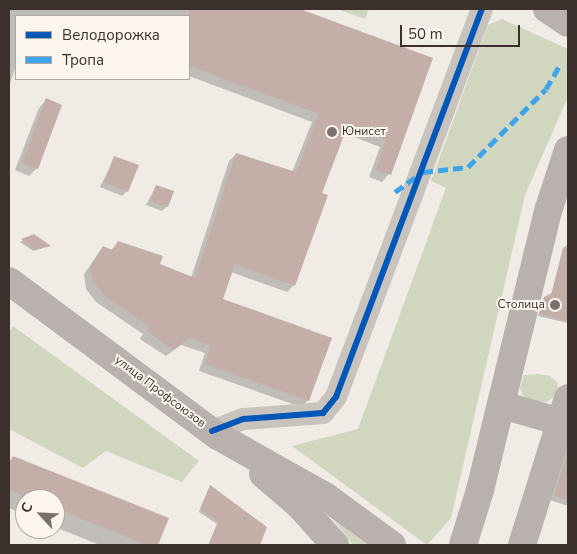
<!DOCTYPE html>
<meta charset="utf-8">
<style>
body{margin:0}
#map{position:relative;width:577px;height:554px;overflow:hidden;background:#f0ebe5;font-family:"Nunito Sans",sans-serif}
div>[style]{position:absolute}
.green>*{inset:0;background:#d1d6bf}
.shadow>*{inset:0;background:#0003}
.building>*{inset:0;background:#c3afa7}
.minor>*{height:22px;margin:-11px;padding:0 11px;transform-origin:11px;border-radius:11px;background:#c9c3be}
.major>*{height:28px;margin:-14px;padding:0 14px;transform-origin:14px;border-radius:14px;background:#b8b1ad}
.quiet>*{height:5px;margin-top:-2.5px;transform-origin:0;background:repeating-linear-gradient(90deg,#3fa3eb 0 10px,transparent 0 15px)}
.cycleway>*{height:6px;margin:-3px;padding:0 3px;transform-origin:3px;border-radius:3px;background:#0057b8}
.dots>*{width:14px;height:14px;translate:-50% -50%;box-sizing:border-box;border:2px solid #fbf5ee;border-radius:50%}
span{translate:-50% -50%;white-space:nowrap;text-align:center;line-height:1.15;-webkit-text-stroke:4px #fbf5ee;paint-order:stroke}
.poi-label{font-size:12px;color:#3b302b}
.left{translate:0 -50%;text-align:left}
.right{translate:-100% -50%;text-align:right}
.street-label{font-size:12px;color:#3b302b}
.frame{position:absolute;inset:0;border:10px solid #3b302b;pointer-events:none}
.legend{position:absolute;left:15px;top:15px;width:175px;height:65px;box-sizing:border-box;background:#fbf5ee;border:1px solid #aea6a0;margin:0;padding:6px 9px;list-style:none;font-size:15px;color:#3b302b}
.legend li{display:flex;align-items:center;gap:10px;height:25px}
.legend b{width:25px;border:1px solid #aea6a0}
.north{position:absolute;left:15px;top:489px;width:50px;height:50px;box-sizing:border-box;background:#fbf5ee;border:1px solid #aea6a0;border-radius:50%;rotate:295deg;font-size:14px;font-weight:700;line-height:20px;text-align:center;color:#3b302b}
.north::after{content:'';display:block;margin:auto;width:18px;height:22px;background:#7a716c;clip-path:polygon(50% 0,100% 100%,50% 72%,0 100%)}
.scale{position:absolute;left:400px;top:25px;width:120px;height:22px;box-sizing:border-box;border:2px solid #3b302b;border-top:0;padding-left:6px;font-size:15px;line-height:18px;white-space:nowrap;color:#3b302b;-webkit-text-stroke:4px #fbf5ee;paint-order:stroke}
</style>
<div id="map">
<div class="green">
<i style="clip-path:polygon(337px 9px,369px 9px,365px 19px)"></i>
<i style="clip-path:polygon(502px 19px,568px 49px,568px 97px,525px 195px,451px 518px,427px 545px,292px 446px,358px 429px,446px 188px,431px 181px,488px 25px)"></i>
<i style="clip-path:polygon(13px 326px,199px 461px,182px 482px,106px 451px,83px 468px,9px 429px,9px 332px)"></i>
<i style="clip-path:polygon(537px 374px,550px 376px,558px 383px,557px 395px,546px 402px,532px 401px,523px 396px,520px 388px,524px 375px)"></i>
<i style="clip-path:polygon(333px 519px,354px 535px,367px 545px,353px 545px)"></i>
</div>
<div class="shadow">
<i style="clip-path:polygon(9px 9px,296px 9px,431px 59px,389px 174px,382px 182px,369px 177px,380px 147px,344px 133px,321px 193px,294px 285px,287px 292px,231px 272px,222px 300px,308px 400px,301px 407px,199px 371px,205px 353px,181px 345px,166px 356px,140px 339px,143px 334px,96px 302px,86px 289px,84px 274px,103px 248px,111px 250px,119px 242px,158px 264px,191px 278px,229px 161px,236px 154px,292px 172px,312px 122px,189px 76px,189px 16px,16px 16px,16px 66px,9px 86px)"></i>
<i style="clip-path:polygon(46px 100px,37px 168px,29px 176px,15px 170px,39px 108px)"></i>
<i style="clip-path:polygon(115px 157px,127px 191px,122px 196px,100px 187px)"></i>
<i style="clip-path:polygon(156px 186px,167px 206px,162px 211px,146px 205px)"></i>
<i style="clip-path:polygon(34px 235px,49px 246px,33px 251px,20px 242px)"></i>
<i style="clip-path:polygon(568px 244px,568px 323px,538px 316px,542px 300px,551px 295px,563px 248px)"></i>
<i style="clip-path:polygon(568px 442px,568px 506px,550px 500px)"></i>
<i style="clip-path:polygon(13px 457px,167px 519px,156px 545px,100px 545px,55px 527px,55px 499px,25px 499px,25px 515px,9px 508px,9px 462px)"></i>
<i style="clip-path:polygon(211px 486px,265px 527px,259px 545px,208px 545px,217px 524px,199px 512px)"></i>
</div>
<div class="building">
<i style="clip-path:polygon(189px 9px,300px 9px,433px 58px,391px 175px,376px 170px,386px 140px,348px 125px,322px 193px,328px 195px,295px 286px,235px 264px,223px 299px,332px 338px,309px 401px,205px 364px,211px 346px,189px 338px,174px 350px,147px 331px,149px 326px,103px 295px,93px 281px,90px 266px,103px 246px,112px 250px,118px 241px,163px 256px,160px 264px,195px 278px,236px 153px,296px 172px,319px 114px,189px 66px)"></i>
<i style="clip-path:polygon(46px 98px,62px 105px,38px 169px,22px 163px)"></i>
<i style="clip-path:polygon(114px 156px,139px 165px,128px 192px,104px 182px)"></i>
<i style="clip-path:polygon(156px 185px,174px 191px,168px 207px,150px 201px)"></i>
<i style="clip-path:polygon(34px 234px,51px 246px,35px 250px,21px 239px)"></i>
<i style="clip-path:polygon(563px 248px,568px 248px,568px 321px,539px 314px,544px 297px,552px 293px)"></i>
<i style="clip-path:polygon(568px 453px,568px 500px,554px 495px)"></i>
<i style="clip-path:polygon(13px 456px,169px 518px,158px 545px,147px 545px,55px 508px,55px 499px,32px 499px,9px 490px,9px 466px)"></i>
<i style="clip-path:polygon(210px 485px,267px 527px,260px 545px,209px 545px,218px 522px,200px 509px)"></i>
</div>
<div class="minor">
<i style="left:212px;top:431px;width:34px;rotate:-21deg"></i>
<i style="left:244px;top:419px;width:79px;rotate:-4.3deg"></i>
<i style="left:323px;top:413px;width:21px;rotate:-51deg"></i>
<i style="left:336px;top:397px;width:415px;rotate:-69.4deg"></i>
</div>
<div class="major">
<i style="left:547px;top:9px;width:25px;rotate:34deg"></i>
<i style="left:9px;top:281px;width:260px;rotate:36.6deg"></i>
<i style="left:218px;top:436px;width:123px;rotate:29.3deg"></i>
<i style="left:325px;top:496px;width:83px;rotate:36.2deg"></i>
<i style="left:502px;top:405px;width:61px;rotate:16.1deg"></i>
<i style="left:263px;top:474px;width:48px;rotate:40.7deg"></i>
<i style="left:299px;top:505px;width:54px;rotate:48deg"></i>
<i style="left:463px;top:545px;width:58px;rotate:-72.8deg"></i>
<i style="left:480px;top:490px;width:290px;rotate:-76.3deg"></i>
<i style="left:549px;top:208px;width:61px;rotate:-71.9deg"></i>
<i style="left:522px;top:545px;width:154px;rotate:-72.6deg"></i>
</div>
<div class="quiet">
<i style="left:395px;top:192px;width:34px;rotate:-36deg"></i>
<i style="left:423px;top:172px;width:45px;rotate:-6.3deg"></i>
<i style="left:468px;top:167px;width:110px;rotate:-45deg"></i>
<i style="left:546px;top:89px;width:28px;rotate:-60deg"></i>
</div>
<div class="cycleway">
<i style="left:212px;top:431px;width:34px;rotate:-21deg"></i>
<i style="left:244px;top:419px;width:79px;rotate:-4.3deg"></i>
<i style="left:323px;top:413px;width:21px;rotate:-51deg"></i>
<i style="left:336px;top:397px;width:415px;rotate:-69.4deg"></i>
</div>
<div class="dots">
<i style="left:332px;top:132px;background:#7a716c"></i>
<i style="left:555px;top:305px;background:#7a716c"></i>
</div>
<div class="poi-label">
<span class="left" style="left:342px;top:132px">Юнисет</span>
<span class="right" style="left:545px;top:305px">Столица</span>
</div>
<div class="street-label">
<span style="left:160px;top:392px;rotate:37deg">улица Профсоюзов</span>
</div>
<div class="frame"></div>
<ul class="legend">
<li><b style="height:6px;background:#0057b8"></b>Велодорожка</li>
<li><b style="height:6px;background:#3fa3eb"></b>Тропа</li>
</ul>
<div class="north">С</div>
<div class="scale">50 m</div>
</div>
